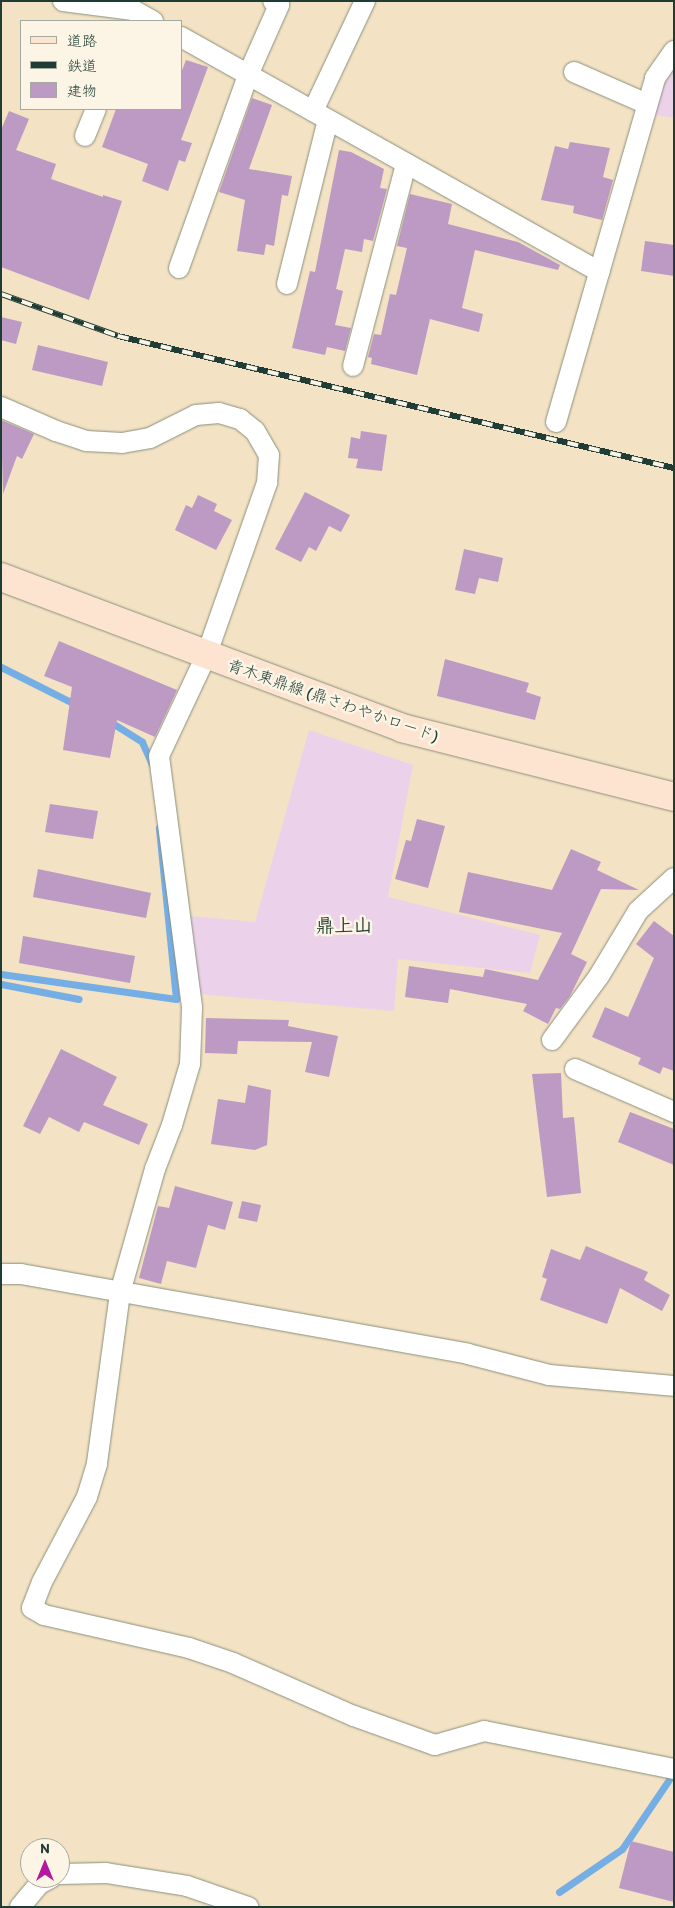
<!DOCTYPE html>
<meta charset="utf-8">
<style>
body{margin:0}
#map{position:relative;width:675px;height:1908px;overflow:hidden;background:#f3e2c4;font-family:Itim,"Klee One",sans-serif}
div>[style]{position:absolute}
.built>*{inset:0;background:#ecd1ea}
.stream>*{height:7px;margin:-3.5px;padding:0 3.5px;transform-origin:3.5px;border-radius:3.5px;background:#75aee5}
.building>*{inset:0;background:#bc9ac4}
.roads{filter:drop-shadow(0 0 1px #89907c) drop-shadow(0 0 1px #89907c)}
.minor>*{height:20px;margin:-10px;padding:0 10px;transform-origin:10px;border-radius:10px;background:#fff}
.secondary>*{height:28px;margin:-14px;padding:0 14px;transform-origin:14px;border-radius:14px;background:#fde4d0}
.rail>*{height:5.5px;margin-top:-2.75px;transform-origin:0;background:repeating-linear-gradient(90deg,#fcf5e5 0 11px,#1f3d34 0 22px);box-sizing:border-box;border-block:1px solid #1f3d34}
span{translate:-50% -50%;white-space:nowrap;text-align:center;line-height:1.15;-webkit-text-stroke:5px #fcf5e5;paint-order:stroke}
.street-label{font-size:16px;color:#1f3d34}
.quarter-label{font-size:19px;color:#1f3d34;font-weight:700}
.frame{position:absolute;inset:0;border:2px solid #1f3d34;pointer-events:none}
.legend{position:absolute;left:20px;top:20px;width:162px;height:90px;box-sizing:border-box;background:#fcf5e5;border:1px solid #a4ab9e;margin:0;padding:6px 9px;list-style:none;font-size:15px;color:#1f3d34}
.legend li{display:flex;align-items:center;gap:10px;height:25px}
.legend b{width:25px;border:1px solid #a4ab9e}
.north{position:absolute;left:20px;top:1838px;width:50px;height:50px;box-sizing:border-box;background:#fcf5e5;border:1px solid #a4ab9e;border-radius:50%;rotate:0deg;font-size:14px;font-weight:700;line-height:20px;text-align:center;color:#1f3d34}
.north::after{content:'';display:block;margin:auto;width:18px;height:22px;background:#b5179e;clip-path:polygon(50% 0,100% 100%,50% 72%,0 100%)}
</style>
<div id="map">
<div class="built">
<i style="clip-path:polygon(674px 59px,674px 118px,651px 114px)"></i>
<i style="clip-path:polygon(309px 730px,413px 765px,388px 897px,540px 935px,530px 973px,398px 959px,394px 1011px,199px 994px,190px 916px,255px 922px)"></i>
</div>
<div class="stream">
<i style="left:1px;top:667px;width:85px;rotate:26.6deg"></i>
<i style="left:109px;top:721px;width:39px;rotate:32deg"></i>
<i style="left:142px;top:742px;width:27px;rotate:66deg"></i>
<i style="left:1px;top:974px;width:177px;rotate:8.1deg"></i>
<i style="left:176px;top:999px;width:172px;rotate:-95.7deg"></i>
<i style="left:1px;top:984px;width:79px;rotate:10.9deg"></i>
<i style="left:559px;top:1892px;width:76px;rotate:-34.3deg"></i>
<i style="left:622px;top:1849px;width:86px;rotate:-55.9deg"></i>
</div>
<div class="building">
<i style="clip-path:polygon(186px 60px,208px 67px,181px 140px,192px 143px,185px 162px,179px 160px,168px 191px,142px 181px,148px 164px,102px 147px,116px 109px,181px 109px,181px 73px)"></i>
<i style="clip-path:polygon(252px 98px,272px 105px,249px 169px,292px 176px,288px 196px,282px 195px,274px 246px,266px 244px,264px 255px,237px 251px,245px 200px,219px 192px)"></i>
<i style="clip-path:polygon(9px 111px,29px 119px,16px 150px,56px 164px,51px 179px,103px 197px,103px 195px,122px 201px,89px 300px,1px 267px,1px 130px)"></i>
<i style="clip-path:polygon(570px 142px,610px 148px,603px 177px,613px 180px,602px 220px,573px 213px,574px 206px,541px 200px,555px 146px,568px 149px)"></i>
<i style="clip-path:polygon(339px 150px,351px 152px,384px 169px,380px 188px,387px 189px,373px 241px,364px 239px,362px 252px,345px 249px,336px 289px,343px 291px,335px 325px,351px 328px,345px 351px,327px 347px,325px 355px,292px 348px,310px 271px,315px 272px)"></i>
<i style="clip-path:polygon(410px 194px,452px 204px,448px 224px,518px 242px,560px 265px,558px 270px,475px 250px,462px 308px,483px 314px,479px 332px,430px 319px,417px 375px,371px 364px,372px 358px,368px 357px,374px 334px,381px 335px,390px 294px,396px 295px,407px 248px,397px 246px)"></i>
<i style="clip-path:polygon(645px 241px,674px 245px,674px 276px,641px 271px)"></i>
<i style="clip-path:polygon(1px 317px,22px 322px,16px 344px,1px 340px)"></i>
<i style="clip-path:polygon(38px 345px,108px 362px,102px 386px,32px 370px)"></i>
<i style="clip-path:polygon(1px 420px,34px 434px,22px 459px,17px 456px,3px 494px)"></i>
<i style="clip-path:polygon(361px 431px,387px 435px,382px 471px,356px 468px,358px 459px,348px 458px,351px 437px,360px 439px)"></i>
<i style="clip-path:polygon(305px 492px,350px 515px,341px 532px,329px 526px,316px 551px,309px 547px,301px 562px,275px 549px)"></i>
<i style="clip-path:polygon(198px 495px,217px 504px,214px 511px,232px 520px,216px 550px,175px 530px,186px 505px,192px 508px)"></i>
<i style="clip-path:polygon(464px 549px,503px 558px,498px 582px,479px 578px,475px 594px,455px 590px)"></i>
<i style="clip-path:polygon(59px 641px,177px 690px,155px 737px,117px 720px,110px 758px,63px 750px,72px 687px,44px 676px)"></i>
<i style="clip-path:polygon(445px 659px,529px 683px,526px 692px,541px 697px,535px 720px,437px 696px)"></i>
<i style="clip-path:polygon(50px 804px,98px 811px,93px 839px,45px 832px)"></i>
<i style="clip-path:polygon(417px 819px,445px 826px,428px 888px,395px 879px,406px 840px,411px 841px)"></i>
<i style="clip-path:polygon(571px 849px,601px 862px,597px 870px,639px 890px,601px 889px,571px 954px,587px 962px,570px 996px,560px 1009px,556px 1008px,548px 1024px,523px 1011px,527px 1004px,450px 989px,448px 1003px,405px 997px,409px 966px,483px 977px,485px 969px,538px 980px,562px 933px,459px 912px,468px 872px,552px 890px)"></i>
<i style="clip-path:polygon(38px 869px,151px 893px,146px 918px,33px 897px)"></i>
<i style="clip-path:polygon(654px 921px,674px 936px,674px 1071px,663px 1067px,660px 1074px,638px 1064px,641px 1058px,592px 1037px,605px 1007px,628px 1017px,654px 958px,636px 944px)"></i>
<i style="clip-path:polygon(23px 936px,135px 956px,130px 983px,19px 963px)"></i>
<i style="clip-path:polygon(206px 1018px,289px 1020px,288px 1026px,338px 1036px,329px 1077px,305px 1072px,312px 1042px,238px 1041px,237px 1054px,205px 1053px)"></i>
<i style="clip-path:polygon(61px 1049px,117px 1077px,103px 1105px,148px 1124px,139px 1145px,84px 1122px,79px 1132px,49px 1117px,40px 1134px,23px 1126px)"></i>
<i style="clip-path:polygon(561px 1073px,563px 1118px,574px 1117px,581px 1193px,547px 1197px,532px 1074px)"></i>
<i style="clip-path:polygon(248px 1085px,271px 1090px,267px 1145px,255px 1150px,211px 1144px,218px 1099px,245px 1103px)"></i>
<i style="clip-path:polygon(630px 1112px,674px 1129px,674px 1165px,618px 1142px)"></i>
<i style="clip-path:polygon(175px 1186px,233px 1202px,225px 1230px,208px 1225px,196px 1268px,167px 1261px,161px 1284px,139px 1278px,158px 1206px,169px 1208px)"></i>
<i style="clip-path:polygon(242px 1201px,261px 1205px,257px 1222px,238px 1218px)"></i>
<i style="clip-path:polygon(586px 1246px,648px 1272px,644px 1280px,670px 1295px,662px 1311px,620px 1288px,607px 1324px,540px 1300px,547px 1279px,542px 1277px,551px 1249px,580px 1260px)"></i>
<i style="clip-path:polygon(631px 1841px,674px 1852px,674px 1902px,619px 1888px)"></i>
</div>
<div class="roads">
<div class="minor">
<i style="left:63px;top:1px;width:71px;rotate:7.3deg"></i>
<i style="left:133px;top:10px;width:23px;rotate:29deg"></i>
<i style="left:181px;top:37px;width:480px;rotate:29.3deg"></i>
<i style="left:574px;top:72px;width:80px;rotate:23.7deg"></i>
<i style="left:313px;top:111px;width:122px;rotate:-64.7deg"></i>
<i style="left:85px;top:136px;width:29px;rotate:-68deg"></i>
<i style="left:179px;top:268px;width:205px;rotate:-70.3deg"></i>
<i style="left:248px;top:75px;width:77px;rotate:-66.1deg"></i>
<i style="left:279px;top:5px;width:7px;rotate:-146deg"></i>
<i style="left:287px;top:284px;width:169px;rotate:-76deg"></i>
<i style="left:353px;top:366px;width:209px;rotate:-75.3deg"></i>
<i style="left:1px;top:407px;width:60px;rotate:23.6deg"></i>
<i style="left:56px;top:431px;width:32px;rotate:18deg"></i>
<i style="left:86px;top:441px;width:36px;rotate:3deg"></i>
<i style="left:122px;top:443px;width:28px;rotate:-10deg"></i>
<i style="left:150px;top:438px;width:51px;rotate:-26.6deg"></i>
<i style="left:196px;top:415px;width:23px;rotate:-5deg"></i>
<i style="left:219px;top:413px;width:22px;rotate:16deg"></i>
<i style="left:240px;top:419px;width:19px;rotate:39deg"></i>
<i style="left:255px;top:431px;width:28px;rotate:60deg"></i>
<i style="left:269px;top:455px;width:28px;rotate:94deg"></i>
<i style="left:267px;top:483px;width:183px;rotate:109.4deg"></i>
<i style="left:206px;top:656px;width:110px;rotate:115.2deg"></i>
<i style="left:159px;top:756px;width:254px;rotate:82.5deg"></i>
<i style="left:192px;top:1008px;width:56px;rotate:92deg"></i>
<i style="left:190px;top:1064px;width:64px;rotate:106.4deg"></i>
<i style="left:172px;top:1125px;width:47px;rotate:111.1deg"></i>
<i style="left:155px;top:1169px;width:129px;rotate:105.8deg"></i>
<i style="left:120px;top:1293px;width:173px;rotate:97.7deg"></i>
<i style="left:97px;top:1464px;width:34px;rotate:107deg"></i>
<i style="left:87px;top:1497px;width:96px;rotate:117.9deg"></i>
<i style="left:42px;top:1582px;width:28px;rotate:111deg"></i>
<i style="left:32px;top:1608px;width:14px;rotate:30deg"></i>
<i style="left:44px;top:1615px;width:149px;rotate:12.8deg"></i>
<i style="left:189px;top:1648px;width:46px;rotate:18.8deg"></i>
<i style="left:233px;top:1663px;width:132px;rotate:23.7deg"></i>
<i style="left:354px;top:1716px;width:86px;rotate:19.7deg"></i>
<i style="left:435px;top:1745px;width:51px;rotate:-15.9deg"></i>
<i style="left:484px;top:1731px;width:194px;rotate:11.3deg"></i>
<i style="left:556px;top:422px;width:358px;rotate:-73.9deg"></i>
<i style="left:655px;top:78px;width:33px;rotate:-55deg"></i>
<i style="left:552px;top:1040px;width:79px;rotate:-53.7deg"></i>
<i style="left:599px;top:976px;width:76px;rotate:-59deg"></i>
<i style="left:638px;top:911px;width:49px;rotate:-42.5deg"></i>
<i style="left:575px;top:1069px;width:108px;rotate:23.5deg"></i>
<i style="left:1px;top:1274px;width:20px"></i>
<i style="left:21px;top:1274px;width:454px;rotate:10.1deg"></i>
<i style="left:468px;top:1354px;width:84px;rotate:14.5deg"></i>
<i style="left:549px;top:1375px;width:125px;rotate:5deg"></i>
<i style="left:60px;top:1874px;width:46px;rotate:-1.2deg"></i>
<i style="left:106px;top:1873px;width:82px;rotate:9.1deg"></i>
<i style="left:187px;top:1886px;width:65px;rotate:19deg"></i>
<i style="left:20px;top:1907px;width:30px;rotate:-50deg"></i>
<i style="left:39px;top:1884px;width:13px;rotate:-27deg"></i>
</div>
<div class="secondary">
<i style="left:1px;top:577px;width:428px;rotate:20.6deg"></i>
<i style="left:402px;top:728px;width:281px;rotate:14.2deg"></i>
</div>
</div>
<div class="rail">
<i style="left:1px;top:294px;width:124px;rotate:19.7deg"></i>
<i style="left:118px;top:336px;width:571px;rotate:13.36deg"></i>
</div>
<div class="street-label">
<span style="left:333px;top:701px;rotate:19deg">青木東鼎線 (鼎さわやかロード)</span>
</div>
<div class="quarter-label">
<span style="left:344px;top:926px">鼎上山</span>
</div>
<div class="frame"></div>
<ul class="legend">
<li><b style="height:6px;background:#fde4d0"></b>道路</li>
<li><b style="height:6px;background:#1f3d34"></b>鉄道</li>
<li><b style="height:14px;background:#bc9ac4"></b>建物</li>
</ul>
<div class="north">N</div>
</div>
